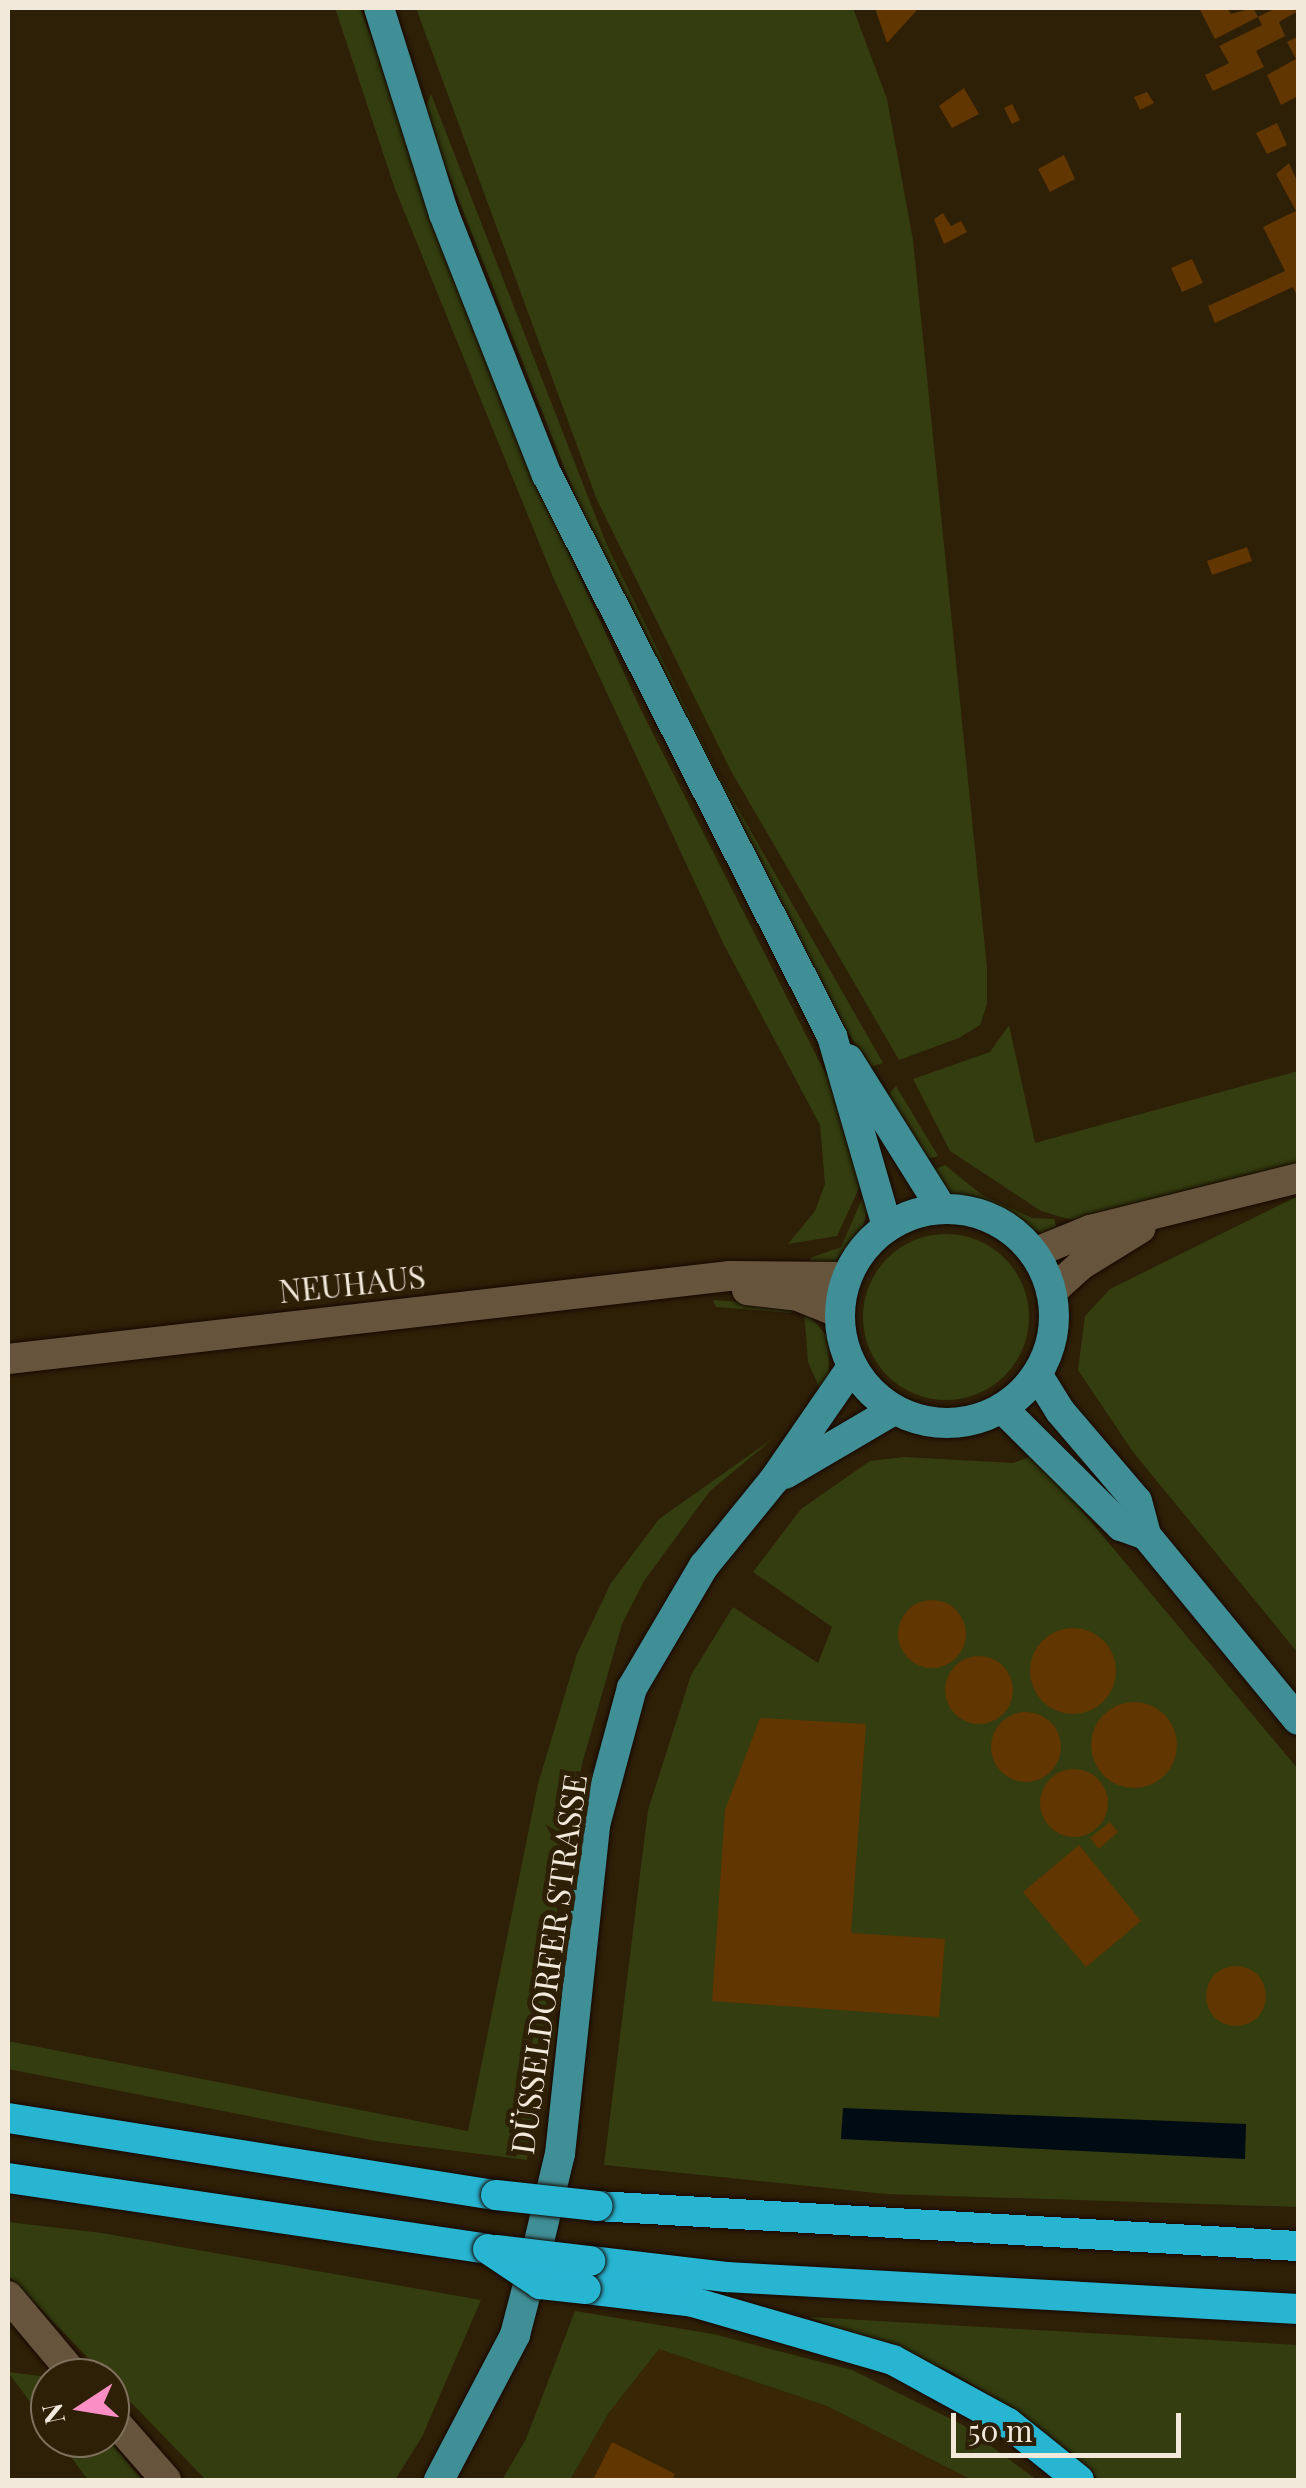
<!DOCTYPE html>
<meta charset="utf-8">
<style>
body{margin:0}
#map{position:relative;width:1306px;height:2488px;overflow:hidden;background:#2e1f07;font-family:"Playfair Display",serif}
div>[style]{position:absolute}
.built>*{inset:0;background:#392605}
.green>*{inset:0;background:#333d0f}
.round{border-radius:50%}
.water>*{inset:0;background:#000b13}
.building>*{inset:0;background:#613600}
.roads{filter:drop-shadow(0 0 2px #160800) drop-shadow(0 0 2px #160800)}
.minor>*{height:30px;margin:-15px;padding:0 15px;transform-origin:15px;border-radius:15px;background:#66553c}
.major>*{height:30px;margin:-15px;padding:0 15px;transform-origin:15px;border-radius:15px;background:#408f96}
.major>.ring{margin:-15px;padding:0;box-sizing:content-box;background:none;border:30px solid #408f96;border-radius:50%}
.highway>*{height:30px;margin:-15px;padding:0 15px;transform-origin:15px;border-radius:15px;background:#27b5d2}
.bridges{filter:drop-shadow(0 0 2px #160800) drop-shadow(0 0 2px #160800)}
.highway-bridge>*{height:30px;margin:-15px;padding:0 15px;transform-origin:15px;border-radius:15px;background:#27b5d2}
span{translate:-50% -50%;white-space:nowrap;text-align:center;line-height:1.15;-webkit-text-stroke:10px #2e1f07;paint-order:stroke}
.street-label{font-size:32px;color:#f3e9db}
.frame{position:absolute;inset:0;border:10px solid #f3e9db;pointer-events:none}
.north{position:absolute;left:30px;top:2358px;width:100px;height:100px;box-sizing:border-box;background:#2e1f07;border:2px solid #7d705c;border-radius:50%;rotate:258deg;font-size:28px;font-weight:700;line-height:40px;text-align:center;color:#f3e9db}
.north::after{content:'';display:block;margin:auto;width:35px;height:45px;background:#fb8fc5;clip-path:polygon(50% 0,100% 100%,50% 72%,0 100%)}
.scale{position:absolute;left:951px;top:2413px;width:230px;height:45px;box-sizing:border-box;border:5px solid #f3e9db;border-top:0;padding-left:12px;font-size:30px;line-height:35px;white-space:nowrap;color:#f3e9db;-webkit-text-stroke:8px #2e1f07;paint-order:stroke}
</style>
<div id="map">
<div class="built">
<i style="clip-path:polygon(659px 2349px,827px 2406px,972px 2480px,570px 2480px,608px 2414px)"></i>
</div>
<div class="green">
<i style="clip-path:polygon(335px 8px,360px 8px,555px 523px,641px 710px,836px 1094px,860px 1186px,837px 1236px,788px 1244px,815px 1211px,825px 1184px,820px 1125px,723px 943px,553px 577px,395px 189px)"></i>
<i style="clip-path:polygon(416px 8px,853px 8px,887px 99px,913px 240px,987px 967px,987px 1004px,980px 1025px,959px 1038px,899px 1060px,731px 771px,597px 500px)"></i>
<i style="clip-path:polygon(431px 94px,606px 543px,716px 770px,883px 1063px,870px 1067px,814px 977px,596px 548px,424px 112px)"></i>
<i style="clip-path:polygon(1009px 1025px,1035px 1143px,1298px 1071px,1298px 1167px,1075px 1221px,1041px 1211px,950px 1151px,913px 1079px,990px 1052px)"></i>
<i style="clip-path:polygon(896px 1086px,938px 1156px,921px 1161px,886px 1098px)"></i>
<i style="clip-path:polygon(945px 1165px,982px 1195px,1032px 1218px,1054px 1219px,1058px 1231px,1044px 1234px,952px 1197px,926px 1173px)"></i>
<i style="clip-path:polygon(872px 1195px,858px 1243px,834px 1264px,811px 1266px,810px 1258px,841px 1247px,862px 1199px)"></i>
<i style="clip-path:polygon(1298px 1196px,1298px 1653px,1133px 1452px,1078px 1370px,1085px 1316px,1110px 1289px)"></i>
<i class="round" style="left:863px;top:1234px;width:166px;height:166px"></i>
<i style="clip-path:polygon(713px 1300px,792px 1306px,791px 1313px,716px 1307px)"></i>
<i style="clip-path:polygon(804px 1310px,828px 1337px,829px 1376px,820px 1389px,808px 1362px)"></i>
<i style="clip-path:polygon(775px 1437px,710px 1491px,644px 1581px,622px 1624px,582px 1764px,561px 1880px,527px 2160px,376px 2141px,8px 2069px,8px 2041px,468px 2131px,538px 1784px,577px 1654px,611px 1583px,659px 1519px)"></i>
<i style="clip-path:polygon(1035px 1455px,1298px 1769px,1298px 2207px,886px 2194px,604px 2165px,648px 1810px,691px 1675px,733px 1607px,818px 1663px,832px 1627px,753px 1572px,801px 1509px,870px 1461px,904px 1457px,1013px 1463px)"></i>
<i style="clip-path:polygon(8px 2222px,102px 2233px,481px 2300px,422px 2437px,395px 2480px,206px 2480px,8px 2275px)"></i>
<i style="clip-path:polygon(575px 2311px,713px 2334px,852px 2370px,963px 2425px,1037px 2480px,972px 2480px,827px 2406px,659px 2349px,608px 2414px,570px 2480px,502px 2480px,526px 2439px)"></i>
<i style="clip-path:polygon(809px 2317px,1298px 2345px,1298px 2480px,1099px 2480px,1026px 2417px,952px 2372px)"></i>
<i style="clip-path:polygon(8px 2372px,57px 2378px,50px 2378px,50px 2429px)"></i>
<i style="clip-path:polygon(57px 2438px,107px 2438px,142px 2480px,88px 2480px)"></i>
</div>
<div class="water">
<i style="clip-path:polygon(843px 2108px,1246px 2124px,1245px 2159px,841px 2139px)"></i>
</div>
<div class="building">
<i style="clip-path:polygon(875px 8px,919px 8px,887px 43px)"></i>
<i style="clip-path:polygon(1199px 8px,1227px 8px,1231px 14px,1253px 8px,1258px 17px,1215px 39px)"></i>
<i style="clip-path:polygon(1276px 8px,1298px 11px,1279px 22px,1285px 36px,1256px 51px,1264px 67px,1213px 91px,1205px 75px,1229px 63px,1219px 46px,1262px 25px,1258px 17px)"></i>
<i style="clip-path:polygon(1297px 37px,1298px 96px,1281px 105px,1267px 75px,1296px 59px,1287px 42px)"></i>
<i style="clip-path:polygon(964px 88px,979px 114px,952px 128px,939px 106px)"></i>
<i style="clip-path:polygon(1147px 92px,1154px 103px,1140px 110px,1134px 97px)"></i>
<i style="clip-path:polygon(1012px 104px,1020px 120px,1012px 124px,1004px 108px)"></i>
<i style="clip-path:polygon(1277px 123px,1287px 145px,1267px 154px,1256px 133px)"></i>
<i style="clip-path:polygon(1064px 155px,1075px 179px,1050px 192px,1038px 169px)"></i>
<i style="clip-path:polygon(1289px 163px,1298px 183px,1298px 299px,1293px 287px,1215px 323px,1208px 306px,1285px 271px,1263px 227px,1296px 211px,1276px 174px)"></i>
<i style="clip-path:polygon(943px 213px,951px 226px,961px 221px,967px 232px,944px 244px,934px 219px)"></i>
<i style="clip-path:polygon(1192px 259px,1203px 283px,1182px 292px,1171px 268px)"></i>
<i style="clip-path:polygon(1247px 547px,1252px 561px,1212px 575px,1207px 561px)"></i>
<i class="round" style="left:898px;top:1600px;width:68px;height:68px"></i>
<i class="round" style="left:1030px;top:1628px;width:86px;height:86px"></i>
<i class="round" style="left:945px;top:1656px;width:68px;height:68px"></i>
<i class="round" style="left:1091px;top:1702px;width:86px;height:86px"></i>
<i class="round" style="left:991px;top:1712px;width:70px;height:70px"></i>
<i style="clip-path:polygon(760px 1718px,866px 1724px,851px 1933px,945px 1939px,939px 2017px,712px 2001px,725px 1810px)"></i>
<i class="round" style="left:1040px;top:1769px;width:68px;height:68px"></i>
<i style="clip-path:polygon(1110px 1822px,1118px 1832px,1099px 1849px,1090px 1838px)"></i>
<i style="clip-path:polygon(1079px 1845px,1141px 1921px,1086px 1967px,1023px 1892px)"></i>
<i class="round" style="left:1206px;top:1966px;width:60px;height:60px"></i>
<i style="clip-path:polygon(612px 2442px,675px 2474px,672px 2480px,593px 2480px)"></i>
</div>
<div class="roads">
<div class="minor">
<i style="left:1034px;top:1253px;width:61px;rotate:-22.3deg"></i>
<i style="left:1090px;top:1230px;width:214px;rotate:-14deg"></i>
<i style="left:747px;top:1290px;width:51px;rotate:6.7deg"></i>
<i style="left:798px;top:1296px;width:45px;rotate:22deg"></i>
<i style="left:1051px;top:1292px;width:40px;rotate:-42deg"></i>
<i style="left:1081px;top:1265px;width:70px;rotate:-31.7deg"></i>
<i style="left:8px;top:1359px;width:727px;rotate:-6.56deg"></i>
<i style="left:730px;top:1276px;width:117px;rotate:0.5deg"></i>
<i style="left:8px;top:2296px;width:107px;rotate:49.9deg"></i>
<i style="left:110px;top:2416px;width:85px;rotate:48.8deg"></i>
</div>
<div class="major">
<i style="left:379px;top:8px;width:216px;rotate:72.5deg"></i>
<i style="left:444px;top:214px;width:281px;rotate:68.5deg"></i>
<i style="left:547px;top:475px;width:629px;rotate:63.07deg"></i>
<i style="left:832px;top:1036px;width:199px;rotate:73.9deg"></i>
<i style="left:848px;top:1059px;width:177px;rotate:57.9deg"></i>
<i class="ring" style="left:840px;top:1209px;width:184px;height:184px"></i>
<i style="left:1037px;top:1374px;width:44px;rotate:58.1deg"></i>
<i style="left:1060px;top:1411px;width:118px;rotate:49.5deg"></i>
<i style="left:1137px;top:1501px;width:35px;rotate:75deg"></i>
<i style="left:1146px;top:1535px;width:239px;rotate:50.6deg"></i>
<i style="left:1002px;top:1408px;width:168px;rotate:44.8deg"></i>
<i style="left:1121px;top:1526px;width:27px;rotate:20deg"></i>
<i style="left:785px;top:1474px;width:126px;rotate:-30.4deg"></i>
<i style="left:439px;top:2480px;width:164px;rotate:-62.3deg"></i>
<i style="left:515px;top:2335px;width:92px;rotate:-75.5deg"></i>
<i style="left:538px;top:2246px;width:95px;rotate:-76.6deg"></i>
<i style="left:560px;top:2154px;width:331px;rotate:-83.9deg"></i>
<i style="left:595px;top:1825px;width:142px;rotate:-74.9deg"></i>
<i style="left:632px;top:1688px;width:142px;rotate:-59.5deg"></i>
<i style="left:704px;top:1566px;width:111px;rotate:-50.9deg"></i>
<i style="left:774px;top:1480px;width:137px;rotate:-55.4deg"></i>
</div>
<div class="highway">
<i style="left:8px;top:2118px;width:494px;rotate:9deg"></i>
<i style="left:8px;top:2178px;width:485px;rotate:8.4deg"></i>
<i style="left:597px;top:2206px;width:702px;rotate:3.27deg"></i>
<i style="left:590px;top:2261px;width:137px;rotate:6.7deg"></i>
<i style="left:726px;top:2277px;width:573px;rotate:3.2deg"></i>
<i style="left:586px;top:2289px;width:108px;rotate:6.9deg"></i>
<i style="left:693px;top:2302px;width:208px;rotate:16.2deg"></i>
<i style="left:893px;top:2360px;width:131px;rotate:28.7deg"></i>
<i style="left:1008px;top:2423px;width:91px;rotate:38.8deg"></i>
</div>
</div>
<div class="bridges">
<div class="highway-bridge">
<i style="left:496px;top:2195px;width:102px;rotate:6.2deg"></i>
<i style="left:488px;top:2249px;width:63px;rotate:33.9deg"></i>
<i style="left:540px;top:2284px;width:46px;rotate:6.2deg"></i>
<i style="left:496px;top:2250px;width:95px;rotate:6.7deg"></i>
</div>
</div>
<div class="street-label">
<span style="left:352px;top:1283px;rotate:-6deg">NEUHAUS</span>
<span style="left:548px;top:1964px;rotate:-82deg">DÜSSELDORFER STRASSE</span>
</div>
<div class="frame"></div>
<div class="north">N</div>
<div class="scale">50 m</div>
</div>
